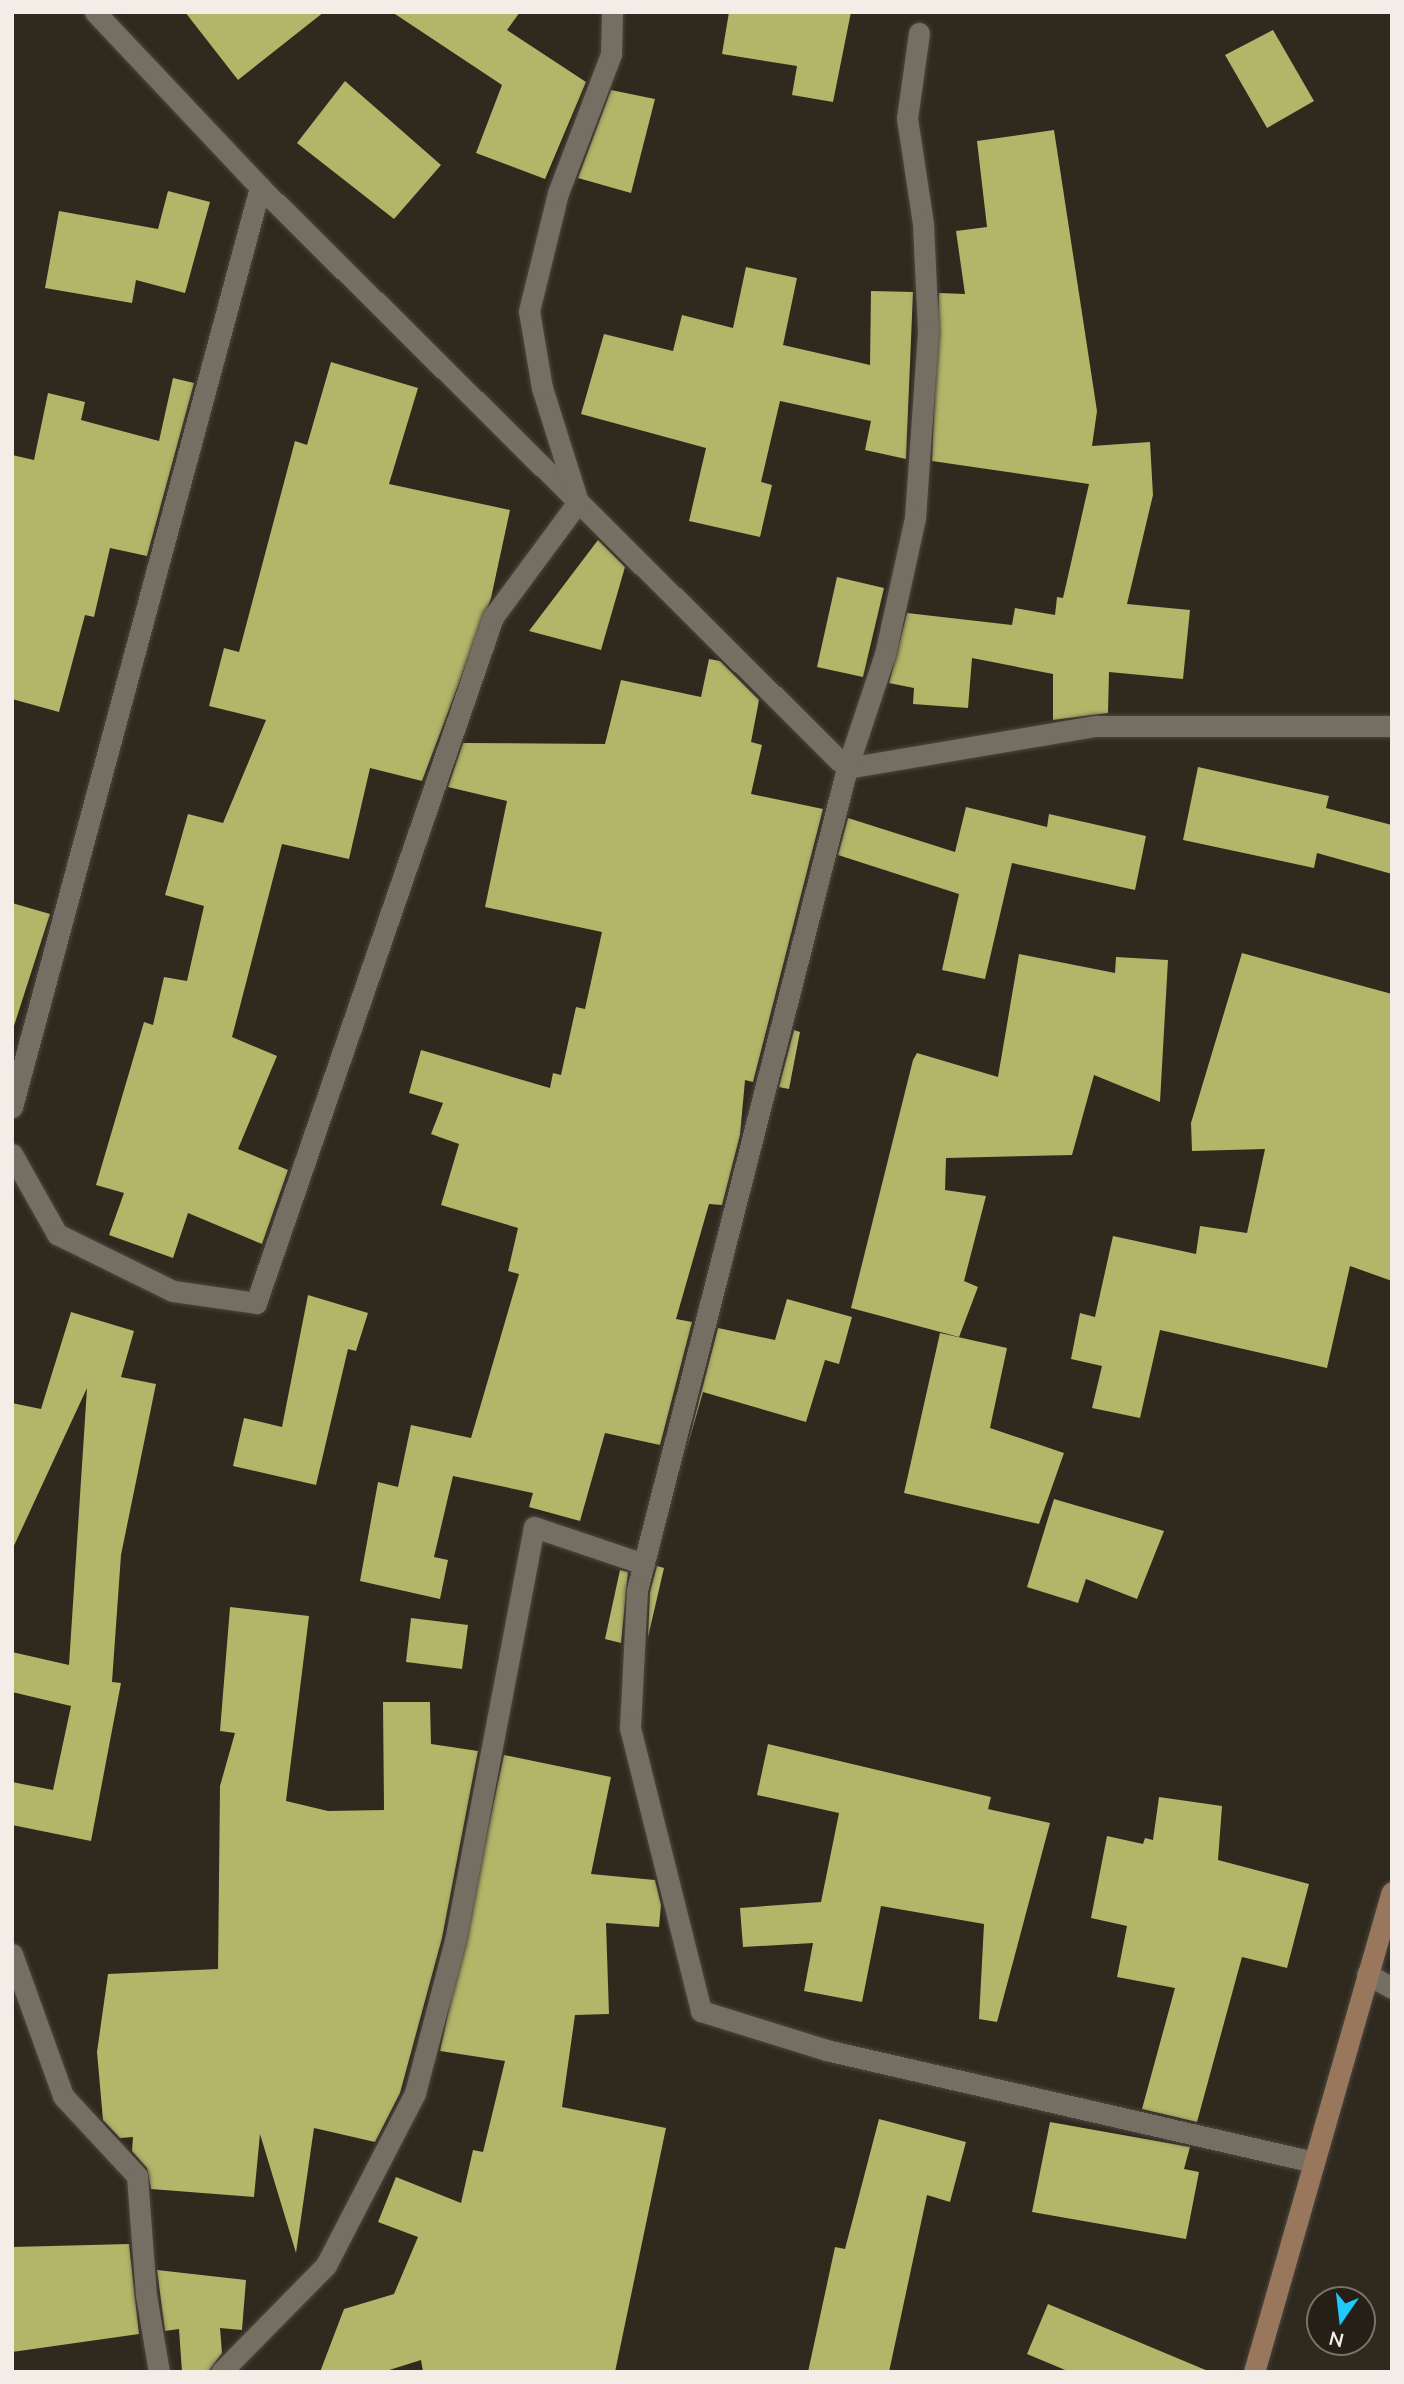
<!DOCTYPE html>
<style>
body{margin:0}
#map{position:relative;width:1404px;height:2384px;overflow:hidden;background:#2f291e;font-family:Mulish,sans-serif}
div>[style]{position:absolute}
.building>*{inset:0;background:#b3b569}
.roads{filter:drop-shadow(0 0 2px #4c463e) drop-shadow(0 0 2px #4c463e)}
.street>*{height:21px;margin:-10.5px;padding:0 10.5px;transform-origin:10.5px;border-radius:10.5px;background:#756e62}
.secondary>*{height:21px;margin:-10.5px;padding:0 10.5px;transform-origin:10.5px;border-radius:10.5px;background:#98775c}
span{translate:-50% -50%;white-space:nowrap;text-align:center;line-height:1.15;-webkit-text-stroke:7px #251f15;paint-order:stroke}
.frame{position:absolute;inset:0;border:14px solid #f2eee7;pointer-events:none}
.north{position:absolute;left:1306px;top:2286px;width:70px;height:70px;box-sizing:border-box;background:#251f15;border:2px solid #777269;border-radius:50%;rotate:194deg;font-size:19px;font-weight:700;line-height:28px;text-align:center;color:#f2eee7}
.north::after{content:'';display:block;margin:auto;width:24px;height:32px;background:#1dc9fd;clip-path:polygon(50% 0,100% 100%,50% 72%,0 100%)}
</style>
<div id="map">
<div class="building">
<i style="clip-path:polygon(185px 12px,324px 12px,238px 80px)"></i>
<i style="clip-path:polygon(392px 12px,520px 12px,507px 30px,586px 82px,545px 179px,476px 153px,502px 85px)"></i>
<i style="clip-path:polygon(729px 12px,851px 12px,833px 102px,792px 95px,797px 66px,722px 54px)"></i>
<i style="clip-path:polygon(1273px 30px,1314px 101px,1267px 128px,1225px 55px)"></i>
<i style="clip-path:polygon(345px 81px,441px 165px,394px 219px,297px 143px)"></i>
<i style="clip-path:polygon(611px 90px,655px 99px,631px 193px,578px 178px)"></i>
<i style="clip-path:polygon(1054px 130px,1097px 411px,1092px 446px,1150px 442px,1153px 495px,1127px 604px,1190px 610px,1183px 679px,1109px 672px,1108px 713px,1053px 720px,1053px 674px,972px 658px,968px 708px,913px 704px,914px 688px,889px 683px,907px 613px,1012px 625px,1015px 608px,1055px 615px,1057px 597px,1063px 598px,1089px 484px,932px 461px,939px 293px,965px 294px,956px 231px,987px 227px,977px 141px)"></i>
<i style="clip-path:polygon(168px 191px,210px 202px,185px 293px,136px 280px,132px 303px,45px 288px,59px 211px,158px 229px)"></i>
<i style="clip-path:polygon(746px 267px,797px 278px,783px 345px,870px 365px,871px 291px,913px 292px,906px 459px,865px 450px,871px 421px,780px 401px,761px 482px,772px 485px,760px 537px,689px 521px,706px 448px,581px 414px,604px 334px,673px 351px,682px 315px,733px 328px)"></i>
<i style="clip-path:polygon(331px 362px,418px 388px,389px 484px,510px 510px,491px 598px,422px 781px,370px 768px,349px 859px,282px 844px,232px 1037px,277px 1056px,238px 1149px,288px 1170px,262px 1244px,188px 1213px,173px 1258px,109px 1235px,124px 1193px,96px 1185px,144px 1022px,153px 1025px,164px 977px,187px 981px,204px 906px,165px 895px,188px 814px,223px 823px,266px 720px,209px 706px,224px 648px,239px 652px,295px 441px,307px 445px)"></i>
<i style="clip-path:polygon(173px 378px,194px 383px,147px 556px,110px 548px,94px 617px,85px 615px,59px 712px,12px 699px,12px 455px,34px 460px,48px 393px,85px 402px,81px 420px,159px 441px)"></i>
<i style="clip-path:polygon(598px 540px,625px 567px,601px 650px,529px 631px)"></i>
<i style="clip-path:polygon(837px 577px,884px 588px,863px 677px,817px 667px)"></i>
<i style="clip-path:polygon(709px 659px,720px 661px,759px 700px,751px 742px,762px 745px,751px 794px,823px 809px,753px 1082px,745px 1080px,740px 1135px,722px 1205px,709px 1204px,676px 1319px,692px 1322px,660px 1445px,605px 1433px,580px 1521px,529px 1507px,533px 1493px,453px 1476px,434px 1557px,448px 1560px,440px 1599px,360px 1581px,378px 1482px,398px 1487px,411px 1425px,471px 1438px,519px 1274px,508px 1271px,518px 1228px,441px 1205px,459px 1144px,431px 1134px,443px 1103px,409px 1093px,421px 1050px,550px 1088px,553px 1073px,561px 1075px,576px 1007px,585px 1009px,602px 932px,485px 907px,507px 801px,448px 787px,463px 743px,605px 744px,621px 680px,701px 697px)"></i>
<i style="clip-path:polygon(1198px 767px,1329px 796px,1326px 808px,1392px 825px,1392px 874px,1317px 853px,1314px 868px,1183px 840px)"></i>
<i style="clip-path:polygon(966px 807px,1047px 827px,1049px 814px,1146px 836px,1135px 890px,1012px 863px,985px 979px,942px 970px,959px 894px,838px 855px,848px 818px,955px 852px)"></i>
<i style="clip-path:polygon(12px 903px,50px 914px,12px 1032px)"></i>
<i style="clip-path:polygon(1242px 953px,1392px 994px,1392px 1281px,1350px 1266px,1327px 1368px,1160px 1330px,1140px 1418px,1092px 1408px,1102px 1366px,1071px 1359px,1080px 1313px,1095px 1317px,1113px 1236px,1196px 1254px,1200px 1226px,1247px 1233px,1265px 1149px,1192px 1151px,1191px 1123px)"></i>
<i style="clip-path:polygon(1019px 954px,1115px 973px,1116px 957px,1168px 960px,1160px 1102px,1094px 1075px,1072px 1155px,946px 1158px,945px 1190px,986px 1196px,964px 1281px,978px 1287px,959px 1337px,851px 1308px,913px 1060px,917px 1053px,998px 1077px)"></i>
<i style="clip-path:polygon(794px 1030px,800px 1032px,789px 1089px,779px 1087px)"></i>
<i style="clip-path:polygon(308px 1295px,368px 1313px,356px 1351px,348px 1349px,316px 1485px,233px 1466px,244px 1418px,282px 1427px)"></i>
<i style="clip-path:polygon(787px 1299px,852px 1317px,839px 1364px,825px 1360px,806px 1422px,703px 1392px,686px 1451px,718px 1328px,775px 1340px)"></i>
<i style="clip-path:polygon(71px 1312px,134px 1331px,121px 1377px,156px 1384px,121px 1555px,112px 1682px,121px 1683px,91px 1841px,12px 1825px,12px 1782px,53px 1790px,71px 1706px,12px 1692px,12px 1652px,69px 1665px,87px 1388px,12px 1550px,12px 1403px,41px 1409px)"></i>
<i style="clip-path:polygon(940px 1333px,1007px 1348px,990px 1428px,1064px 1453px,1039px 1524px,904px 1493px)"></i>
<i style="clip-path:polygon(1054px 1499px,1164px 1531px,1137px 1599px,1086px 1579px,1078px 1603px,1027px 1587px)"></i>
<i style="clip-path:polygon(657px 1566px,664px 1568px,648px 1637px,650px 1592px)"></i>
<i style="clip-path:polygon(620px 1570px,628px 1572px,621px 1643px,605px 1639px)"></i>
<i style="clip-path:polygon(230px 1607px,309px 1616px,286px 1801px,328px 1811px,384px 1810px,383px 1702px,430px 1702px,431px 1744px,478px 1751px,442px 1938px,400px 2093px,375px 2142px,314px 2128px,296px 2253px,260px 2134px,254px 2197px,151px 2189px,147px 2168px,132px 2151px,133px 2137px,120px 2138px,103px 2120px,97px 2052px,108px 1974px,218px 1969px,220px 1786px,235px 1733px,220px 1731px)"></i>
<i style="clip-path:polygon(411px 1618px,468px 1625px,462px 1669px,406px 1662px)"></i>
<i style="clip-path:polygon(768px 1744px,991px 1797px,988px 1809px,1050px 1823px,997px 2022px,979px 2019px,984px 1924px,881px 1906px,862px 2002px,804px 1991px,813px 1943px,743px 1947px,740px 1908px,821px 1902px,839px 1813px,757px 1795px)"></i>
<i style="clip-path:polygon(504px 1755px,611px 1777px,591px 1874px,655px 1880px,661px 1905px,659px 1927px,606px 1923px,609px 2014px,575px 2015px,562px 2107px,666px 2128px,615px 2372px,423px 2372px,421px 2360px,383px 2372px,320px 2372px,344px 2309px,394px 2294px,418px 2237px,378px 2222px,396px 2177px,461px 2203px,473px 2150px,483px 2152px,505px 2061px,440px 2051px)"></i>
<i style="clip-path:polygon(1159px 1797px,1222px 1806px,1218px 1860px,1309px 1884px,1287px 1968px,1242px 1957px,1197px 2122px,1142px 2109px,1175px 1988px,1117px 1977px,1127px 1926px,1091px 1918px,1107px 1836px,1143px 1844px,1145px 1838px,1153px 1840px)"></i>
<i style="clip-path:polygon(879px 2119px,966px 2142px,950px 2202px,927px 2195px,889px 2372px,808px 2372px,835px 2247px,845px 2249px)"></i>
<i style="clip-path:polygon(1050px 2122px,1190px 2147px,1184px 2169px,1199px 2172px,1186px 2239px,1032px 2212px)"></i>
<i style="clip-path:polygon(129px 2244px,139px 2334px,12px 2352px,12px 2247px)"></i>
<i style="clip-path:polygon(157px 2270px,246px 2280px,242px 2330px,220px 2328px,222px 2353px,208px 2372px,182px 2372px,179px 2329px,165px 2331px)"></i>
<i style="clip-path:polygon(1048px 2304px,1208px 2371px,1208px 2372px,1070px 2372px,1027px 2354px)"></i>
</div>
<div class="roads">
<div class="street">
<i style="left:95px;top:12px;width:241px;rotate:46.7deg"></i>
<i style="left:260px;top:187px;width:826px;rotate:44.71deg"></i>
<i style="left:847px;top:768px;width:252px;rotate:-9.6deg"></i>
<i style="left:1095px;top:726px;width:297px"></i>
<i style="left:919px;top:33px;width:86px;rotate:98deg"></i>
<i style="left:907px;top:118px;width:107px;rotate:81.4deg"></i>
<i style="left:923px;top:224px;width:108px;rotate:87.3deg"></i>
<i style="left:928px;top:332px;width:186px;rotate:94deg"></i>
<i style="left:915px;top:518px;width:139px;rotate:102.4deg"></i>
<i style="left:885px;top:654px;width:120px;rotate:108.4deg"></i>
<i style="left:847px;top:768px;width:848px;rotate:104.33deg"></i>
<i style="left:637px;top:1590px;width:138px;rotate:92.9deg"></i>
<i style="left:630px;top:1728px;width:292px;rotate:75.9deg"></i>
<i style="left:701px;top:2011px;width:131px;rotate:17.3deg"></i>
<i style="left:826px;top:2050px;width:501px;rotate:12.93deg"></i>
<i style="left:12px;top:1107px;width:953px;rotate:-74.91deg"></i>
<i style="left:12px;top:1154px;width:92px;rotate:60.6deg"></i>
<i style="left:57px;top:1234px;width:129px;rotate:26.2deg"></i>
<i style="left:173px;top:1291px;width:84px;rotate:8.2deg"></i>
<i style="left:256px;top:1303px;width:726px;rotate:-70.94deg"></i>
<i style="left:493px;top:617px;width:143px;rotate:-53.5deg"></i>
<i style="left:578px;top:502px;width:120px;rotate:-107.5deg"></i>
<i style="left:542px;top:388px;width:78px;rotate:-99.6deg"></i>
<i style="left:529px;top:311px;width:122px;rotate:-76.2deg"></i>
<i style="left:558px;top:193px;width:149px;rotate:-69.1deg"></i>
<i style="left:611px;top:54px;width:42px;rotate:-88.6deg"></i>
<i style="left:12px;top:1954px;width:151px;rotate:70.2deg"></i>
<i style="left:63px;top:2096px;width:109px;rotate:47.2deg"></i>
<i style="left:137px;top:2176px;width:119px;rotate:85.7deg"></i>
<i style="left:146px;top:2295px;width:78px;rotate:80.4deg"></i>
<i style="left:1367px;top:1974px;width:29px;rotate:29deg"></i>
<i style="left:221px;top:2372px;width:150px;rotate:-45.5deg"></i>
<i style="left:326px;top:2265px;width:194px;rotate:-62.6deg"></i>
<i style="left:415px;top:2093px;width:157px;rotate:-75.3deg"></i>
<i style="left:455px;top:1941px;width:421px;rotate:-79.2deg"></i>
<i style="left:534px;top:1527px;width:116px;rotate:18.6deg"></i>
</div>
<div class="secondary">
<i style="left:1254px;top:2372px;width:499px;rotate:-74deg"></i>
</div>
</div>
<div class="frame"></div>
<div class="north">N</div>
</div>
